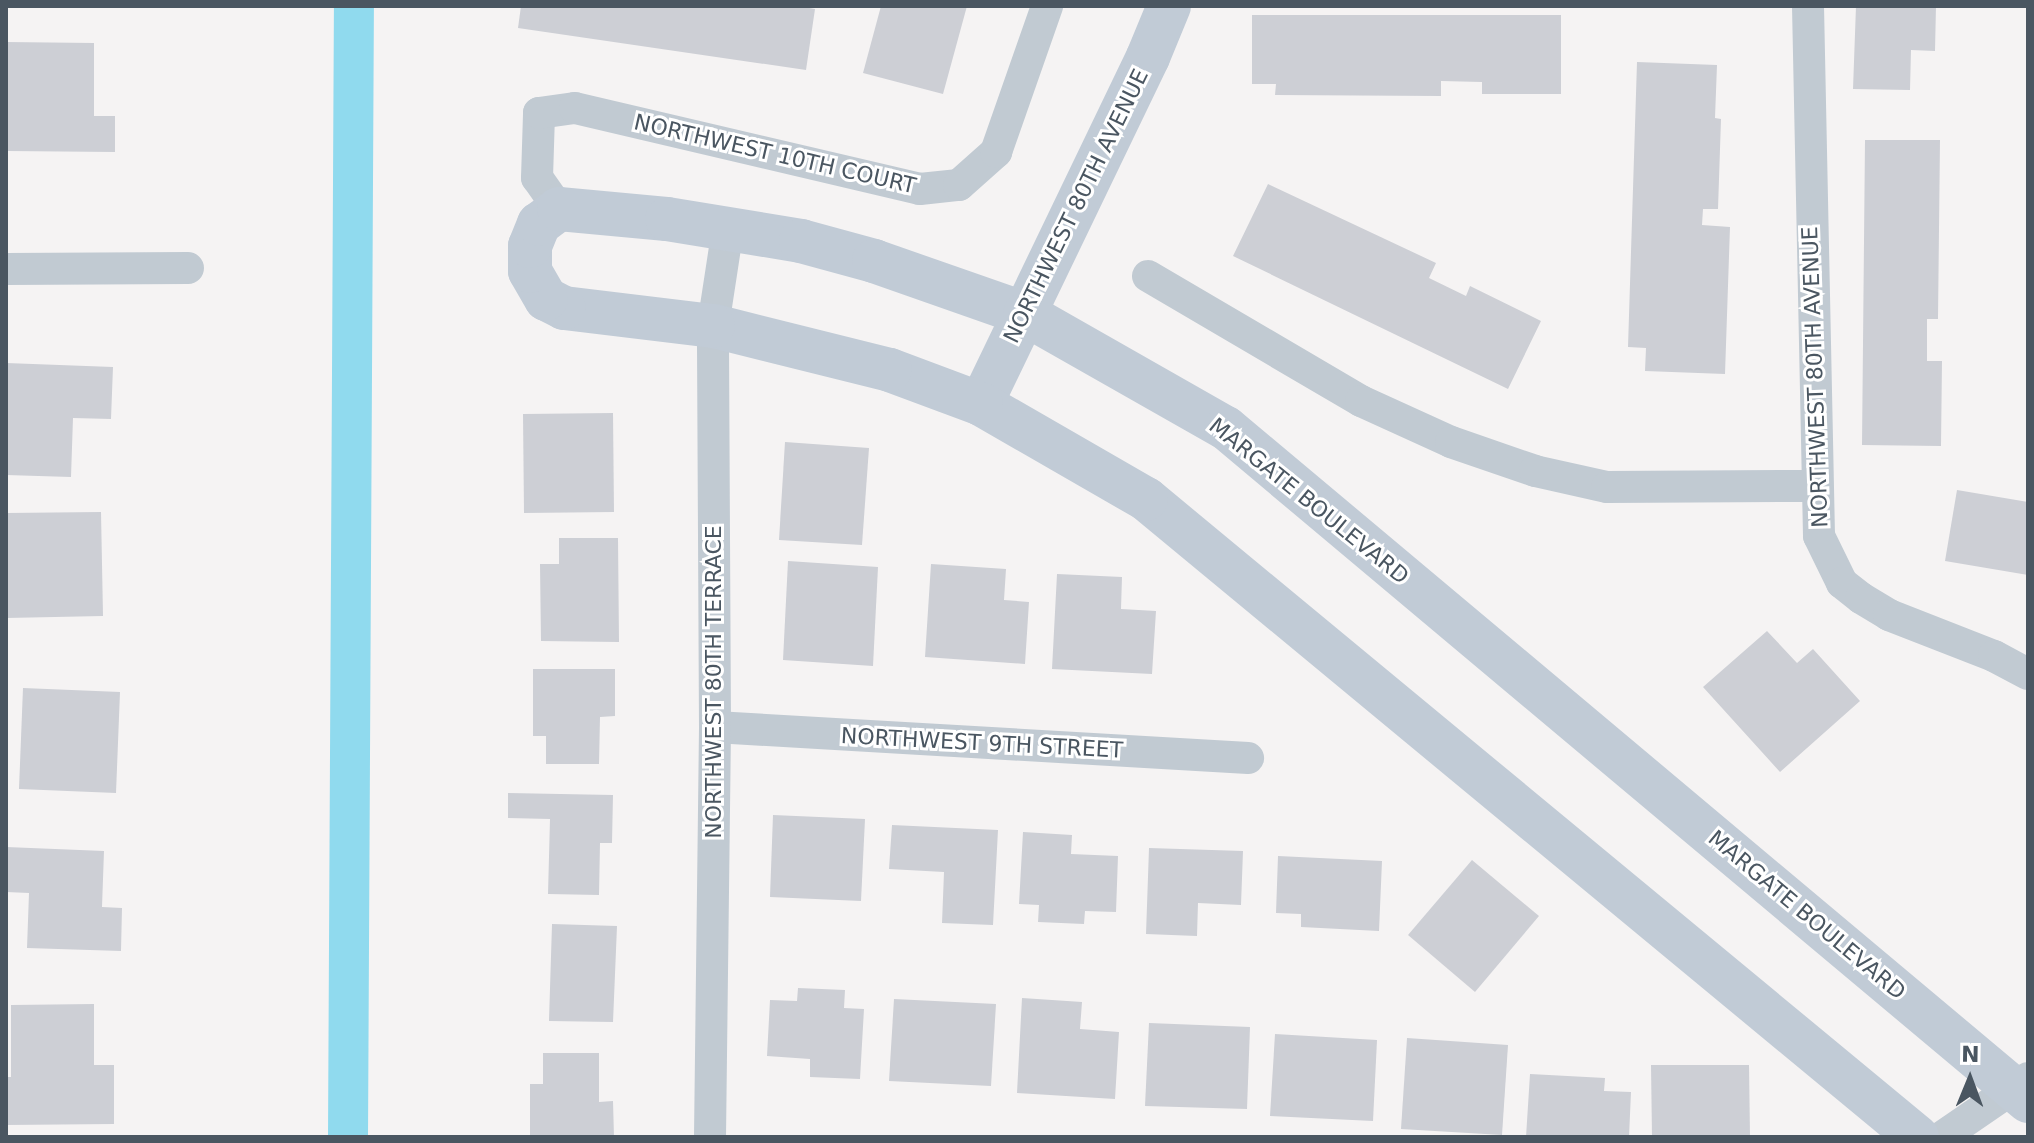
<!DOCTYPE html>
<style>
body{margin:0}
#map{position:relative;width:2034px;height:1143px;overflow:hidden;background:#f5f3f3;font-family:"DejaVu Sans",sans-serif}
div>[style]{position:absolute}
.canal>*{height:40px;margin:-20px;padding:0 20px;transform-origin:20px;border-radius:20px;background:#90daee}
.building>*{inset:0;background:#cdcfd5}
.street>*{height:32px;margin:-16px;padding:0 16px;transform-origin:16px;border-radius:16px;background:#c1cad2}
.secondary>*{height:44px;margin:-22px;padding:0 22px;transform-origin:22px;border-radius:22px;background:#c1cbd6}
span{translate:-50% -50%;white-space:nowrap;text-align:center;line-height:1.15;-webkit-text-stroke:6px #fff;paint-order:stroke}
.street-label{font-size:22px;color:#4a5661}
.frame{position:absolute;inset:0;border:8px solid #4a5661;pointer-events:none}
.north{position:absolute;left:1930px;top:1039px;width:80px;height:80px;-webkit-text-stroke:6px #fff;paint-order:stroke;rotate:1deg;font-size:22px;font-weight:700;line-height:32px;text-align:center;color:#4a5661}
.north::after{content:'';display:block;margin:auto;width:28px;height:36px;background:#4a5661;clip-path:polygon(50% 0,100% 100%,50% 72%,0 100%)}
</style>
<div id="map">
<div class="canal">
<i style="left:348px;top:1137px;width:1131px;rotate:-89.7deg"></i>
</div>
<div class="building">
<i style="clip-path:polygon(521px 6px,798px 6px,815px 9px,806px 70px,518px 28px)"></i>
<i style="clip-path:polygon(881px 6px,967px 6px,943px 94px,863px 73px)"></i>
<i style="clip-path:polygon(1856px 6px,1936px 6px,1935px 51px,1911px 50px,1910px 90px,1853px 89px)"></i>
<i style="clip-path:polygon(1252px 15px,1561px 15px,1561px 94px,1482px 94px,1482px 82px,1441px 81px,1441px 96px,1275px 95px,1276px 84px,1252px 84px)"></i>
<i style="clip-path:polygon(6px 42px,94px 43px,94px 116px,115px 116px,115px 152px,7px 151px)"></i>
<i style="clip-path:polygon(1637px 62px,1717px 65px,1715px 118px,1721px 119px,1718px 209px,1703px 209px,1702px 225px,1730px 227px,1725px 374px,1645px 371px,1646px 348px,1628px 347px)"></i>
<i style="clip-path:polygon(1865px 140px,1940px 140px,1938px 319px,1927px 319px,1927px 361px,1942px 361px,1941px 446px,1862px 445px)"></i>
<i style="clip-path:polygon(1268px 184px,1436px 263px,1429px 278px,1466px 296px,1470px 286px,1541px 321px,1508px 389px,1233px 256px)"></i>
<i style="clip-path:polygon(6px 363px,113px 367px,111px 419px,73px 418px,71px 477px,6px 475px)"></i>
<i style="clip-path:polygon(613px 413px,614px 512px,524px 513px,523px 414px)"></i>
<i style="clip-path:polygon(785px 442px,869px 448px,862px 545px,779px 540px)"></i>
<i style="clip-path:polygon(1957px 490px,2028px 502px,2028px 575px,1945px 561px)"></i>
<i style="clip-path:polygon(101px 512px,103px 616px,6px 618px,6px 513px)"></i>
<i style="clip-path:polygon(559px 538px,618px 538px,619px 642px,541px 641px,540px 564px,559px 564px)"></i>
<i style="clip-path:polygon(788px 561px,878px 567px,873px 666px,783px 660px)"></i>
<i style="clip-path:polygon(931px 564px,1006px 569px,1004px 600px,1029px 602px,1025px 664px,925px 657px)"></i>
<i style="clip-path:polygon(1057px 574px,1122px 577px,1121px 609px,1156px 611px,1152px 674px,1052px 669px)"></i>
<i style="clip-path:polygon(1767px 631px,1797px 663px,1813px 649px,1860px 701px,1780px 772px,1703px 687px)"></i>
<i style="clip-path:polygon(533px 669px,615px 669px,615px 716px,600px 717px,599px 764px,546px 764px,546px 736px,533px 736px)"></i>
<i style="clip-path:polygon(23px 688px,120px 692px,116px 793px,19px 789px)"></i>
<i style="clip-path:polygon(508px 793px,613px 795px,612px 843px,600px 843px,599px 895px,548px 894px,550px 819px,508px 818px)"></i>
<i style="clip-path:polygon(773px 815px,865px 819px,861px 901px,770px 897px)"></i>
<i style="clip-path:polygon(892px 825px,998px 830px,993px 925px,942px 923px,944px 872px,889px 869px)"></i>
<i style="clip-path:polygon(1023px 832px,1072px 835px,1071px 854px,1118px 856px,1116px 912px,1085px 911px,1084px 924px,1038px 922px,1039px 905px,1019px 904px)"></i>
<i style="clip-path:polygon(6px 847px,104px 851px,102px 907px,122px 908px,121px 951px,27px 948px,29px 893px,6px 892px)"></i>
<i style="clip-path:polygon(1149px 848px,1243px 851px,1241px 905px,1198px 903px,1197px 936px,1146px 934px)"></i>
<i style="clip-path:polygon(1278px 856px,1382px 861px,1379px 931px,1301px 927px,1301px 914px,1276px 913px)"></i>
<i style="clip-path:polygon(1472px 860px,1539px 916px,1475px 992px,1408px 935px)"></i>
<i style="clip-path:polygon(552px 924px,617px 926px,613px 1022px,549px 1021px)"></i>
<i style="clip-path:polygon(798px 988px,845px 990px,844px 1008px,864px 1009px,860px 1079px,810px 1077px,810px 1059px,767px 1056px,770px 1000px,797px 1001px)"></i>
<i style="clip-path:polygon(1022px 998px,1082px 1002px,1080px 1029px,1119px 1032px,1115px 1099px,1017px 1093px)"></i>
<i style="clip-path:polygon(894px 999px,996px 1004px,991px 1086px,889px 1081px)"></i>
<i style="clip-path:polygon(94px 1004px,94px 1065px,114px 1065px,114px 1124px,6px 1125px,6px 1077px,11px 1077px,11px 1005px)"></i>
<i style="clip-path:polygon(1149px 1023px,1250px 1027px,1247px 1109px,1145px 1106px)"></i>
<i style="clip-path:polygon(1275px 1034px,1377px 1040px,1373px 1121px,1270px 1116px)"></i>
<i style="clip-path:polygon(1407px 1038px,1508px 1045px,1502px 1135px,1401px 1129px)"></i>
<i style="clip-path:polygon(543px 1053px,599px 1053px,599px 1102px,613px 1101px,614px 1137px,530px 1137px,530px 1084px,543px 1084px)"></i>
<i style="clip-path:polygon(1651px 1065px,1749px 1065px,1750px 1137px,1652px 1137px)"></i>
<i style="clip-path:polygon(1530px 1074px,1605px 1078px,1604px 1091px,1631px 1092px,1629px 1137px,1526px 1137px)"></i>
</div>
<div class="street">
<i style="left:1808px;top:6px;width:530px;rotate:88.81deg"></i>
<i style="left:1819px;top:536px;width:52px;rotate:63.9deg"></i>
<i style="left:1842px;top:583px;width:24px;rotate:38deg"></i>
<i style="left:1861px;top:598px;width:33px;rotate:31deg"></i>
<i style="left:1889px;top:615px;width:113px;rotate:21.3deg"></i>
<i style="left:1994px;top:656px;width:38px;rotate:28deg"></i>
<i style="left:559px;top:209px;width:38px;rotate:-125deg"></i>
<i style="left:537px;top:178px;width:65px;rotate:-88.2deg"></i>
<i style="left:539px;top:113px;width:36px;rotate:-8deg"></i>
<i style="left:575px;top:108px;width:354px;rotate:13.2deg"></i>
<i style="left:920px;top:189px;width:39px;rotate:-6deg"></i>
<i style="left:959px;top:185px;width:50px;rotate:-41.7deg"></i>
<i style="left:996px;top:152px;width:155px;rotate:-70.7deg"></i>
<i style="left:6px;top:269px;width:182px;rotate:-0.3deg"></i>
<i style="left:1148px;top:276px;width:247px;rotate:30.4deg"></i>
<i style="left:1361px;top:401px;width:99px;rotate:24.5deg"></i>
<i style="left:1451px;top:442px;width:89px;rotate:19deg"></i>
<i style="left:1535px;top:471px;width:74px;rotate:12.5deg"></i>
<i style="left:1607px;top:487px;width:209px;rotate:-0.3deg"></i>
<i style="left:715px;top:727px;width:534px;rotate:3.33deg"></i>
<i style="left:710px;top:1137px;width:410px;rotate:-89.3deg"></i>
<i style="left:715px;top:727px;width:401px;rotate:-90.3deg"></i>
<i style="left:713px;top:326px;width:99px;rotate:-81.3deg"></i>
<i style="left:1942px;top:1137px;width:104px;rotate:-34.5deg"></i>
</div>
<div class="secondary">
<i style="left:981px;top:404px;width:385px;rotate:-64.3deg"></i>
<i style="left:1148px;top:57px;width:55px;rotate:-67.6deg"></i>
<i style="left:1917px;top:1137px;width:1001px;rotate:-140.39deg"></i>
<i style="left:1146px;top:499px;width:190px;rotate:-150.1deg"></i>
<i style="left:981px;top:404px;width:97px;rotate:-159.5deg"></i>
<i style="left:890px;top:370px;width:182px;rotate:-166deg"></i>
<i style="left:713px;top:326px;width:150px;rotate:-173.1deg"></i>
<i style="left:564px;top:308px;width:20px;rotate:-153deg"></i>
<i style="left:546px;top:299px;width:32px;rotate:-120deg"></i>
<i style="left:530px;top:271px;width:25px;rotate:-90deg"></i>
<i style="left:530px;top:246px;width:24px;rotate:-68deg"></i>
<i style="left:539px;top:224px;width:25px;rotate:-37deg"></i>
<i style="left:559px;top:209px;width:108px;rotate:5.3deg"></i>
<i style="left:667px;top:219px;width:136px;rotate:9.3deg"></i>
<i style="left:801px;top:241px;width:76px;rotate:15.3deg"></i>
<i style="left:874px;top:261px;width:160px;rotate:19.3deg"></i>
<i style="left:1025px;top:314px;width:231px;rotate:29.6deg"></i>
<i style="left:1226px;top:428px;width:1047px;rotate:40deg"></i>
</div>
<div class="street-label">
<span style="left:775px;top:154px;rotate:13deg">NORTHWEST 10TH COURT</span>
<span style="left:1076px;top:206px;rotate:-64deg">NORTHWEST 80TH AVENUE</span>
<span style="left:1815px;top:377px;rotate:-92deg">NORTHWEST 80TH AVENUE</span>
<span style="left:1309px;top:501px;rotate:39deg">MARGATE BOULEVARD</span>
<span style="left:714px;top:682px;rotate:-90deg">NORTHWEST 80TH TERRACE</span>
<span style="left:982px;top:743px;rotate:3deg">NORTHWEST 9TH STREET</span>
<span style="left:1807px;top:915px;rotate:40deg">MARGATE BOULEVARD</span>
</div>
<div class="frame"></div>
<div class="north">N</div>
</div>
